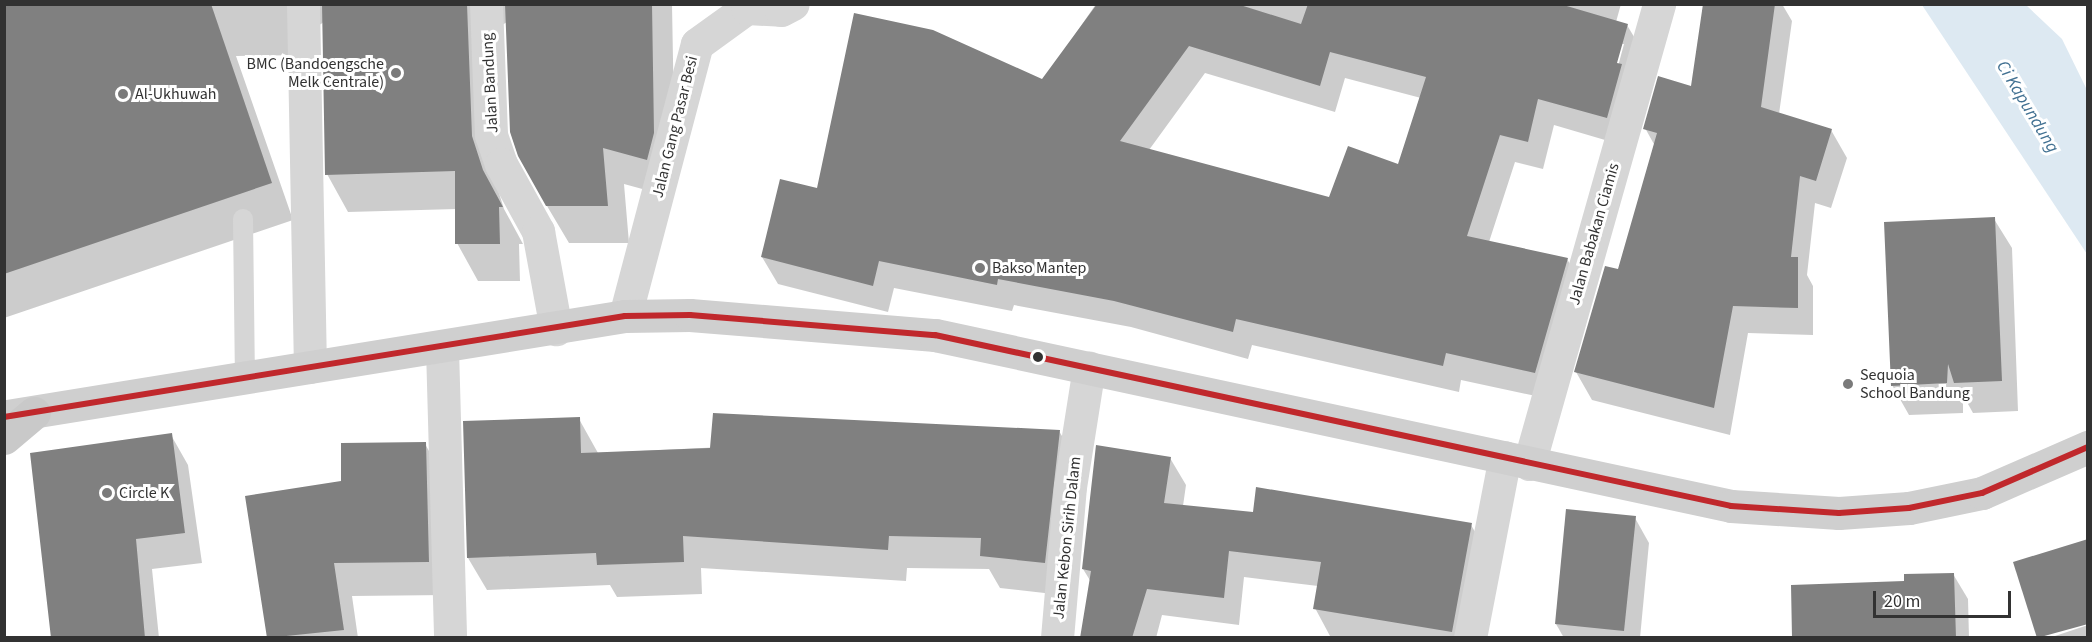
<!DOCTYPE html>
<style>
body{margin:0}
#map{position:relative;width:2092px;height:642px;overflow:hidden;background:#fff;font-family:"Source Sans 3",sans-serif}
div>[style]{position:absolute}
.water>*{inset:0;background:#dde9f2}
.shadow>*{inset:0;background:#0003}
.building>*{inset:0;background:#808080}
.lane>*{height:20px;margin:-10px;padding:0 10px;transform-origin:10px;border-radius:10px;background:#d6d6d6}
.street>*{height:33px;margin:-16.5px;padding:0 16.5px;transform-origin:16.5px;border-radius:16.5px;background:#d6d6d6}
.secondary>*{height:33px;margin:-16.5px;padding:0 16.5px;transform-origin:16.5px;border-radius:16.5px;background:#cfcfcf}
.primary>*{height:33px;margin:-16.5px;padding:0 16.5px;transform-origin:16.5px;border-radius:16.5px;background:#c9c9c9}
.bus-1>*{height:6px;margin:-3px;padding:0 3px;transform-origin:3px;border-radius:3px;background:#c0282c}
.dots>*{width:16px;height:16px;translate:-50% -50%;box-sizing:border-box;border:3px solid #fff;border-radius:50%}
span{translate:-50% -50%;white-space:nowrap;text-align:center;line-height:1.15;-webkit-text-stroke:6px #fff;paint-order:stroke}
.poi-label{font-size:16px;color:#323232}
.right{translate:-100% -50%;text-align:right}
.left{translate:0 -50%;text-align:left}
.street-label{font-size:16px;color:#323232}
.water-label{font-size:18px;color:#427192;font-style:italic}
.frame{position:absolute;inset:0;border:6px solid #323232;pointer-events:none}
.scale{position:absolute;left:1873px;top:591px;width:138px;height:27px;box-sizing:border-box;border:3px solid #323232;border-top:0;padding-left:8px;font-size:18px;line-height:21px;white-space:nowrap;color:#323232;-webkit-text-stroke:4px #fff;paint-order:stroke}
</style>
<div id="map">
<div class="water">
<i style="clip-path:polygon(1922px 5px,2026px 5px,2062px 39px,2087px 90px,2087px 254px)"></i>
</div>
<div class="shadow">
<i style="clip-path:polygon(4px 4px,672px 4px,675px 171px,668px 196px,624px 184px,629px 243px,569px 243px,547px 206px,507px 22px,491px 32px,493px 174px,504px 209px,523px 244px,519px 244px,520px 281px,478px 281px,457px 243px,457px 209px,348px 212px,327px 174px,324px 22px,307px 33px,305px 55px,236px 56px,293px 220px,4px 318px)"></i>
<i style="clip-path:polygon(evenodd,1096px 4px,1621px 4px,1616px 22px,1627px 25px,1643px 52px,1622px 145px,1554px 125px,1543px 169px,1515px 162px,1489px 242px,1567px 259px,1583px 286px,1550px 399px,1461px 380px,1459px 392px,1252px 345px,1248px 359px,1131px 327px,1014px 305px,1012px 311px,894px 288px,888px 312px,778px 284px,762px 257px,819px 190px,1043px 81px,1096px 4px,1621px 44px,1624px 44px,1617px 70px,1614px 70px,1621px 44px,1096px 4px,1205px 73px,1335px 112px,1345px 78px,1421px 98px,1399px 166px,1330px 199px,1149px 150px,1205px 73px)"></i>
<i style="clip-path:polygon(1705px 4px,1782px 4px,1792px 21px,1779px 114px,1831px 130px,1847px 158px,1831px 208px,1815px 203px,1807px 275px,1813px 286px,1813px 335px,1748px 333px,1730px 435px,1592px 400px,1576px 372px,1620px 271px,1655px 146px,1645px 128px,1692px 88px)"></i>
<i style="clip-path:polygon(1994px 219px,2012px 248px,2018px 411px,1973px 413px,1963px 395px,1963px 413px,1909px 415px,1892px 385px)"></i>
<i style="clip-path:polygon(579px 419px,598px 453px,1059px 431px,1078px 463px,1062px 595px,1000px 588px,989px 569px,907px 568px,906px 581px,701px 568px,702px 594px,617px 597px,610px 585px,487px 590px,468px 558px,464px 422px)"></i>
<i style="clip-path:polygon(171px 435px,188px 465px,202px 563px,152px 569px,159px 638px,53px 638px)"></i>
<i style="clip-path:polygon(425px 444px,444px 477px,447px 595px,352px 596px,358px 638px,269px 638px,343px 482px)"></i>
<i style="clip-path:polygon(1170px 458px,1186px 485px,1183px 506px,1254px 514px,1471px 525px,1487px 552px,1471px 638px,1330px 636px,1315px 608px,1318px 586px,1244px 577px,1239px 625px,1162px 615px,1156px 638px,1081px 638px,1091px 582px,1083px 569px)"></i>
<i style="clip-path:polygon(1635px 518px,1649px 543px,1640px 638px,1564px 638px,1556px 624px)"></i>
<i style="clip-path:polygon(1953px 574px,1968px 599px,1969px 638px,1794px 638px,1905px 582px)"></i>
<i style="clip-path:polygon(2088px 625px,2088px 638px,2049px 638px)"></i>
</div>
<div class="building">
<i style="clip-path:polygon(4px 4px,211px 4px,272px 183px,4px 274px)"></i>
<i style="clip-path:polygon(322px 4px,467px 4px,472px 136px,483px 170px,503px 207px,499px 207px,500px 244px,455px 244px,455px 171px,325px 175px)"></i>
<i style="clip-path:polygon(505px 4px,652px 4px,654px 133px,647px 160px,603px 148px,608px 206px,546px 206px,518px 156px,510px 132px)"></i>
<i style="clip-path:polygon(evenodd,1097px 4px,1237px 4px,1301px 24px,1308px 4px,1560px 4px,1628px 24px,1617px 63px,1622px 64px,1607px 118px,1538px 99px,1528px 142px,1500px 135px,1467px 236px,1568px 258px,1535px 373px,1446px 353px,1443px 366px,1236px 319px,1233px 332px,1114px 301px,998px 279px,997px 285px,879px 261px,873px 286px,761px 257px,780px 179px,817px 188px,854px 13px,933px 30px,1042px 79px,1097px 4px,1189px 46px,1320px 86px,1330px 52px,1426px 77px,1398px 164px,1348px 146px,1329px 197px,1120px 141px,1189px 46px)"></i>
<i style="clip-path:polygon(1703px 4px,1775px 4px,1761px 107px,1832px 129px,1816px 181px,1800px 176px,1791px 257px,1798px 257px,1798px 308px,1733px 306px,1714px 408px,1574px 372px,1605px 266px,1618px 269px,1657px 133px,1643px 129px,1658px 76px,1691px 86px)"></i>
<i style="clip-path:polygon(1995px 217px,2002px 381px,1954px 383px,1948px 364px,1947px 383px,1891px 386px,1884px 222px)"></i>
<i style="clip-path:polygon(713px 413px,1060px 430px,1045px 563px,980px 556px,981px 538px,889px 536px,888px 550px,683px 536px,684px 562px,597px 565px,596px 553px,467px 558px,463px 421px,580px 417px,581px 453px,710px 448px)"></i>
<i style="clip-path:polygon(172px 433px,185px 533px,136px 539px,145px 638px,51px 638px,30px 453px)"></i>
<i style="clip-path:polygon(426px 442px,429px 562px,334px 563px,344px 630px,267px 638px,245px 496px,341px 481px,341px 443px)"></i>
<i style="clip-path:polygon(1096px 445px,1171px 457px,1164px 503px,1253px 512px,1256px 487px,1472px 523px,1452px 632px,1313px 609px,1321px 562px,1229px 551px,1224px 598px,1147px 589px,1132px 638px,1080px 638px,1091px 571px,1082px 569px)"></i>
<i style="clip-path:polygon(1566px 509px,1636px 516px,1624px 631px,1555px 624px)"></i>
<i style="clip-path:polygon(2088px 539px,2088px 624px,2037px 638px,2013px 562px)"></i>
<i style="clip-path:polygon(1954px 573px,1956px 638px,1792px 638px,1791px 585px,1904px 581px,1904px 574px)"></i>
</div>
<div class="lane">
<i style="left:243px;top:219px;width:159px;rotate:89.3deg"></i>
</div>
<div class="street">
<i style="left:303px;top:4px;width:363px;rotate:88.9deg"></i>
<i style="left:486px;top:4px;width:131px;rotate:87.8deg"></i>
<i style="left:491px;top:135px;width:31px;rotate:71deg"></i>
<i style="left:501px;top:164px;width:77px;rotate:61.1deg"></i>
<i style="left:538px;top:231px;width:100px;rotate:79.6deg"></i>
<i style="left:625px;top:316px;width:281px;rotate:-75.2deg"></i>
<i style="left:697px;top:44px;width:62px;rotate:-35.8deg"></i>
<i style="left:747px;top:8px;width:34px;rotate:3deg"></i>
<i style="left:781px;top:10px;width:13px;rotate:-27deg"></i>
<i style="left:442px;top:348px;width:290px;rotate:88.4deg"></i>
<i style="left:1529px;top:464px;width:478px;rotate:-74.2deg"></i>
<i style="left:1057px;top:638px;width:152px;rotate:-85.1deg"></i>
<i style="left:1070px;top:487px;width:121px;rotate:-81deg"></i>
<i style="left:1470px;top:638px;width:184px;rotate:-79.1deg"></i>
</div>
<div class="secondary">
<i style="left:7px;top:416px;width:626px;rotate:-9.19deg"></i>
<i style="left:625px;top:316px;width:65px;rotate:-0.9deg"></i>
<i style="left:690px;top:315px;width:246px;rotate:4.7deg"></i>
<i style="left:935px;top:335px;width:814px;rotate:12.12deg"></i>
<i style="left:1731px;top:506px;width:108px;rotate:3.7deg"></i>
<i style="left:1839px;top:513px;width:70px;rotate:-4.1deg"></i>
<i style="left:1909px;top:508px;width:75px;rotate:-11.6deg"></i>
<i style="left:1982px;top:493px;width:116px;rotate:-23.5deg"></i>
</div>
<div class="primary">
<i style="left:4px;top:438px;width:39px;rotate:-40deg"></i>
</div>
<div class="bus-1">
<i style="left:4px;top:417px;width:629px;rotate:-9.24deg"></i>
<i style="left:625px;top:316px;width:65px;rotate:-0.9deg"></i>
<i style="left:690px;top:315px;width:246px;rotate:4.7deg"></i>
<i style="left:935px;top:335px;width:814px;rotate:12.12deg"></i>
<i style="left:1731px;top:506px;width:108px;rotate:3.7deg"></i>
<i style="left:1839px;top:513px;width:70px;rotate:-4.1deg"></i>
<i style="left:1909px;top:508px;width:75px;rotate:-11.6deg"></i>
<i style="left:1982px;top:493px;width:116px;rotate:-23.5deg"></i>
</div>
<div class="dots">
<i style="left:396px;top:73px;background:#7a7a7a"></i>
<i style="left:123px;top:94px;background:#7a7a7a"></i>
<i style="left:980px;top:268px;background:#7a7a7a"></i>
<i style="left:1038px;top:357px;background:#323232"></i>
<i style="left:1848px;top:384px;background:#7a7a7a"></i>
<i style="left:107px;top:493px;background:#7a7a7a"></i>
</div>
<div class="poi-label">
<span class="right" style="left:384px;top:73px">BMC (Bandoengsche<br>Melk Centrale)</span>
<span class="left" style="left:135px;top:94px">Al-Ukhuwah</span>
<span class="left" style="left:992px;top:268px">Bakso Mantep</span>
<span class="left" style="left:1860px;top:384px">Sequoia<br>School Bandung</span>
<span class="left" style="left:119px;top:493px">Circle K</span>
</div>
<div class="street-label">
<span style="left:490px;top:83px;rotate:-93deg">Jalan Bandung</span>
<span style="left:675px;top:127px;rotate:-76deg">Jalan Gang Pasar Besi</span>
<span style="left:1594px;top:234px;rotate:-74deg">Jalan Babakan Ciamis</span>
<span style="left:1067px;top:538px;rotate:-84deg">Jalan Kebon Sirih Dalam</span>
</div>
<div class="water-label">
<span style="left:2027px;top:107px;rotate:59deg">Ci Kapundung</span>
</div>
<div class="frame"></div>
<div class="scale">20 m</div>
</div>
